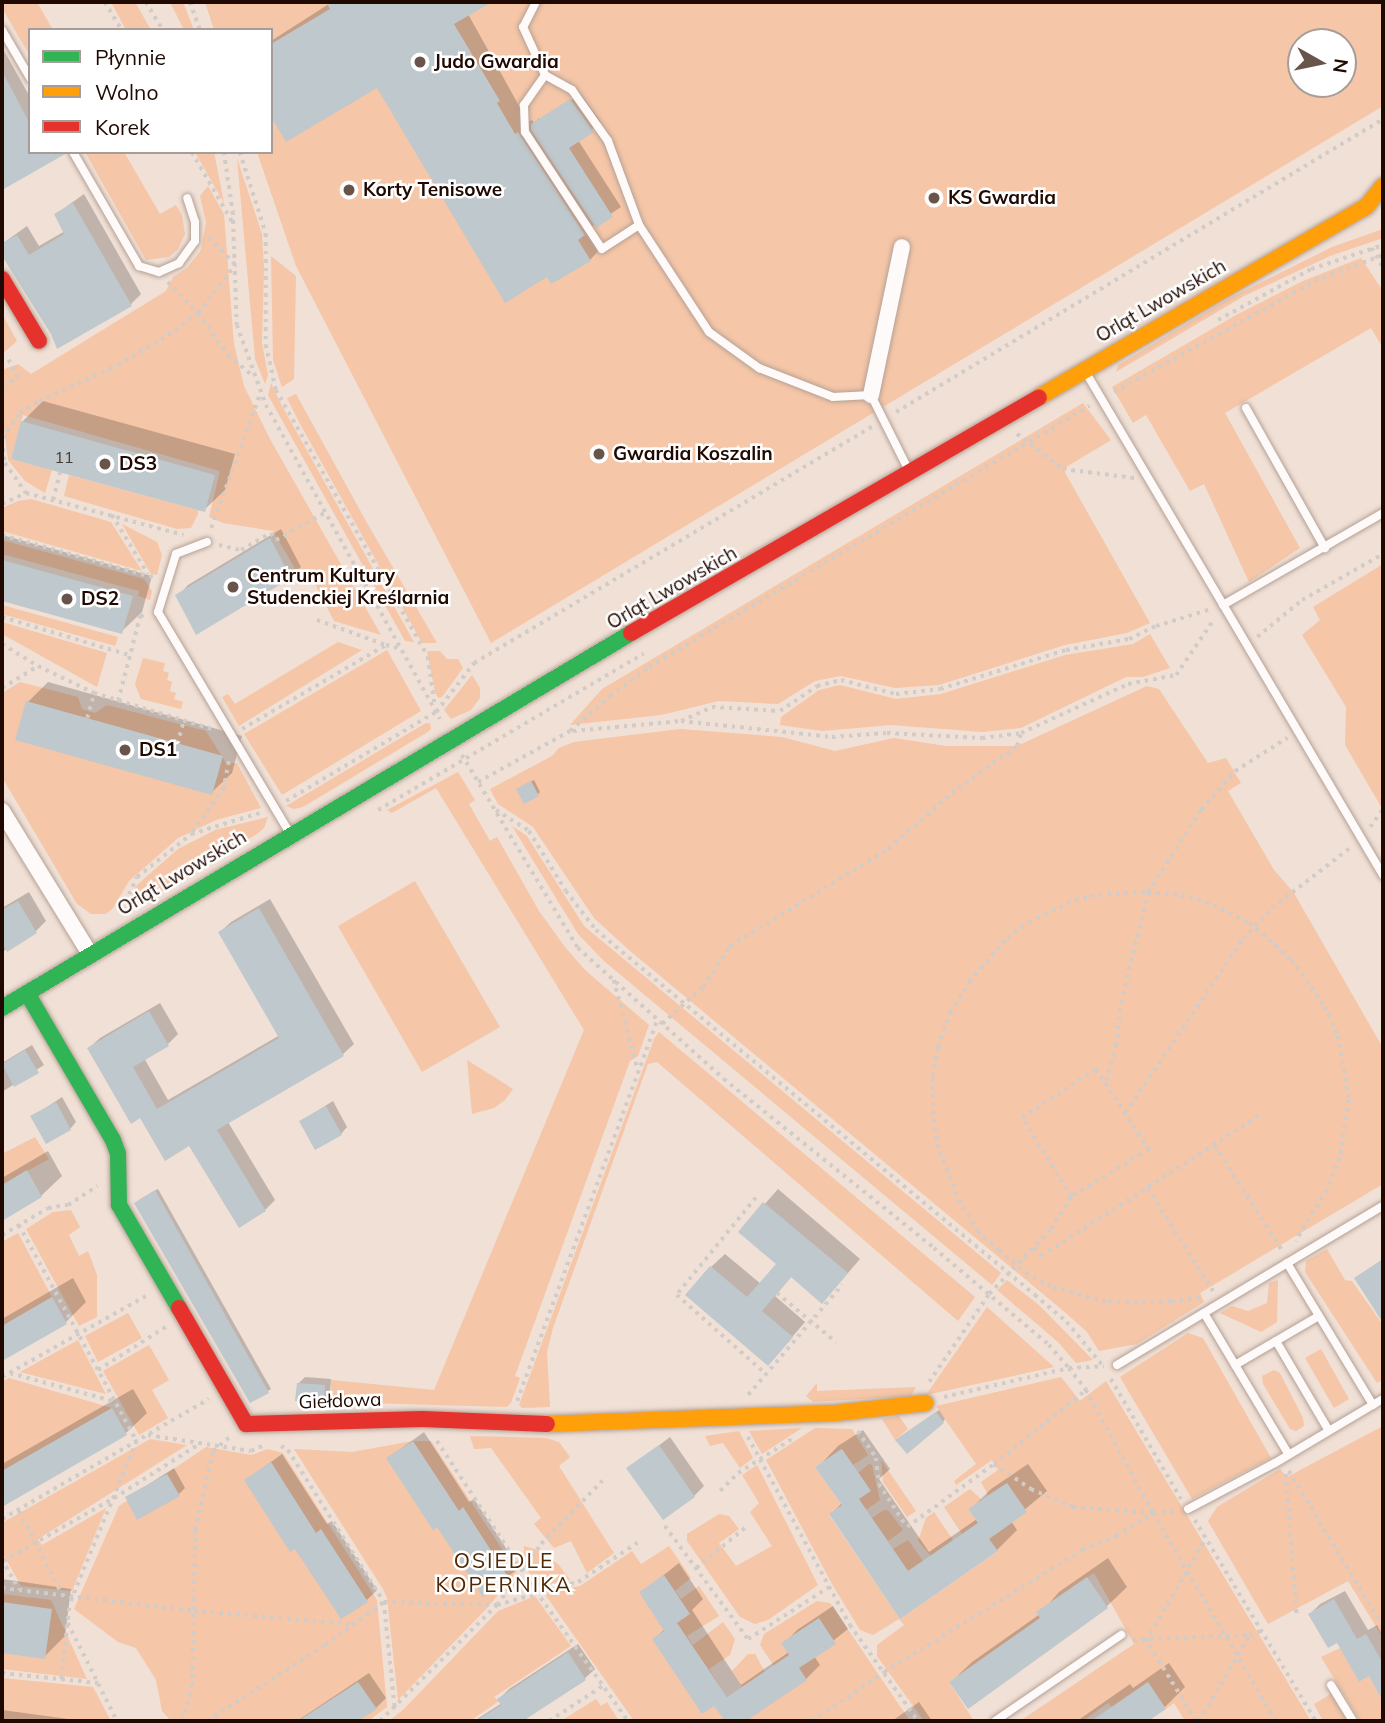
<!DOCTYPE html>
<meta charset="utf-8">
<style>
body{margin:0}
#map{position:relative;width:1385px;height:1723px;overflow:hidden;background:#f0e0d6;font-family:Mulish,sans-serif}
div>[style]{position:absolute}
.green>*{inset:0;background:#f5c6a7}
.shadow>*{inset:0;background:#0003}
.building>*{inset:0;background:#bec8cd}
.path>*{height:3.5px;margin-top:-1.75px;transform-origin:0;background:repeating-linear-gradient(90deg,#d1ccc8 0 3.5px,transparent 0 8.5px)}
.roads{filter:drop-shadow(0 0 2px #b5a195) drop-shadow(0 0 2px #b5a195)}
.lane>*{height:8px;margin:-4px;padding:0 4px;transform-origin:4px;border-radius:4px;background:#fdfaf9}
.street>*{height:16px;margin:-8px;padding:0 8px;transform-origin:8px;border-radius:8px;background:#fdfaf9}
.fast>*{height:16px;margin:-8px;padding:0 8px;transform-origin:8px;border-radius:8px;background:#30b455}
.slow>*{height:16px;margin:-8px;padding:0 8px;transform-origin:8px;border-radius:8px;background:#ff9f0a}
.jam>*{height:16px;margin:-8px;padding:0 8px;transform-origin:8px;border-radius:8px;background:#e5322d}
.dots>*{width:19px;height:19px;translate:-50% -50%;box-sizing:border-box;border:4px solid #fff;border-radius:50%}
span{translate:-50% -50%;white-space:nowrap;text-align:center;line-height:1.15;-webkit-text-stroke:5px #fff;paint-order:stroke}
.number-label{font-size:16px;color:#483933}
.number-label span{-webkit-text-stroke-width:0}
.poi-label{font-size:19px;color:#200900;font-weight:700}
.left{translate:0 -50%;text-align:left}
.street-label{font-size:19px;color:#200900}
.neighbourhood-label{font-size:21px;color:#512602;letter-spacing:2px}
.frame{position:absolute;inset:0;border:4px solid #200900;pointer-events:none}
.legend{position:absolute;left:28px;top:28px;width:245px;height:126px;box-sizing:border-box;background:#fff;border:2px solid #a69d99;margin:0;padding:9px 12px;list-style:none;font-size:21px;color:#200900}
.legend li{display:flex;align-items:center;gap:14px;height:35px}
.legend b{width:35px;border:2px solid #a69d99}
.north{position:absolute;left:1287px;top:28px;width:70px;height:70px;box-sizing:border-box;background:#fff;border:2px solid #a69d99;border-radius:50%;rotate:99deg;font-size:19px;font-weight:700;line-height:28px;text-align:center;color:#200900}
.north::after{content:'';display:block;margin:auto;width:24px;height:32px;background:#69544b;clip-path:polygon(50% 0,100% 100%,50% 72%,0 100%)}
</style>
<div id="map">
<div class="green">
<i style="clip-path:polygon(2px 2px,37px 2px,53px 30px,30px 30px,30px 56px,2px 8px)"></i>
<i style="clip-path:polygon(111px 2px,135px 2px,151px 30px,126px 30px)"></i>
<i style="clip-path:polygon(170px 2px,183px 2px,194px 30px,184px 30px)"></i>
<i style="clip-path:polygon(evenodd,205px 2px,1383px 2px,1383px 106px,491px 643px,296px 266px,257px 152px,271px 152px,271px 30px,214px 30px,205px 2px,1301px 42px,1343px 42px,1343px 84px,1301px 84px,1301px 42px)"></i>
<i style="clip-path:polygon(85px 152px,124px 152px,160px 214px,176px 205px,182px 215px,185px 234px,178px 249px,169px 257px,146px 260px)"></i>
<i style="clip-path:polygon(195px 152px,214px 152px,224px 203px)"></i>
<i style="clip-path:polygon(237px 158px,262px 234px,264px 268px,262px 343px,268px 375px,265px 384px,255px 359px)"></i>
<i style="clip-path:polygon(208px 186px,224px 214px,234px 344px,244px 386px,270px 439px,381px 635px,334px 621px,308px 570px,297px 572px,273px 531px,223px 523px,209px 517px,220px 471px,23px 415px,11px 459px,52px 470px,45px 493px,25px 481px,8px 460px,2px 412px,2px 370px,18px 364px,31px 374px,166px 291px,173px 277px,187px 268px,201px 250px,206px 222px,200px 196px)"></i>
<i style="clip-path:polygon(1383px 229px,1383px 238px,1330px 256px,1244px 296px,1116px 372px,1118px 365px,1230px 298px,1332px 247px)"></i>
<i style="clip-path:polygon(271px 256px,296px 276px,294px 379px,282px 387px,273px 360px)"></i>
<i style="clip-path:polygon(1361px 258px,1383px 291px,1383px 348px,1371px 328px,1225px 413px,1300px 548px,1249px 582px,1204px 484px,1190px 491px,1146px 415px,1133px 423px,1112px 387px,1236px 315px,1303px 281px)"></i>
<i style="clip-path:polygon(2px 314px,17px 341px,2px 354px)"></i>
<i style="clip-path:polygon(271px 383px,282px 406px,414px 642px,405px 641px,332px 510px,268px 395px)"></i>
<i style="clip-path:polygon(296px 394px,367px 523px,437px 643px,422px 643px,299px 422px,287px 398px)"></i>
<i style="clip-path:polygon(1083px 403px,1111px 440px,1063px 469px,1150px 623px,1127px 633px,1065px 645px,939px 685px,895px 688px,841px 676px,815px 681px,778px 704px,719px 701px,661px 715px,570px 725px,602px 689px)"></i>
<i style="clip-path:polygon(69px 475px,198px 510px,198px 514px,191px 528px,177px 529px,64px 496px)"></i>
<i style="clip-path:polygon(31px 499px,111px 522px,142px 571px,2px 531px,2px 508px,18px 501px)"></i>
<i style="clip-path:polygon(122px 524px,157px 542px,162px 555px,157px 575px,151px 574px)"></i>
<i style="clip-path:polygon(2px 540px,144px 579px,152px 591px,150px 600px,138px 596px,139px 591px,2px 554px)"></i>
<i style="clip-path:polygon(1383px 564px,1383px 810px,1345px 745px,1346px 707px,1302px 635px,1320px 620px,1313px 607px)"></i>
<i style="clip-path:polygon(2px 605px,118px 637px,115px 646px,2px 614px)"></i>
<i style="clip-path:polygon(2px 622px,107px 653px,97px 687px,2px 634px)"></i>
<i style="clip-path:polygon(1150px 634px,1170px 668px,1143px 677px,1126px 677px,1021px 728px,983px 732px,890px 725px,822px 731px,780px 725px,781px 717px,819px 690px,840px 685px,896px 699px,941px 694px,1065px 655px,1133px 644px)"></i>
<i style="clip-path:polygon(338px 642px,362px 650px,239px 726px,222px 697px,228px 694px,235px 704px)"></i>
<i style="clip-path:polygon(387px 650px,421px 711px,282px 795px,244px 734px)"></i>
<i style="clip-path:polygon(427px 651px,440px 651px,447px 659px,458px 659px,463px 668px,442px 697px,438px 698px,435px 692px)"></i>
<i style="clip-path:polygon(143px 658px,165px 663px,163px 671px,169px 673px,167px 680px,172px 682px,170px 691px,176px 693px,174px 699px,183px 702px,181px 709px,141px 699px,135px 684px)"></i>
<i style="clip-path:polygon(472px 675px,480px 688px,480px 698px,471px 710px,451px 719px,444px 710px)"></i>
<i style="clip-path:polygon(20px 682px,78px 697px,82px 709px,95px 713px,107px 705px,206px 731px,226px 763px,237px 763px,261px 808px,216px 820px,178px 838px,129px 881px,113px 908px,106px 914px,91px 914px,77px 904px,2px 777px,2px 693px)"></i>
<i style="clip-path:polygon(1147px 686px,1159px 689px,1208px 763px,1226px 758px,1241px 783px,1228px 791px,1274px 870px,1294px 893px,1383px 1048px,1383px 1184px,1200px 1293px,1204px 1302px,1137px 1344px,1099px 1351px,1087px 1332px,1067px 1314px,629px 950px,594px 918px,533px 827px,498px 804px,490px 789px,552px 756px,559px 748px,574px 742px,680px 729px,782px 737px,835px 751px,894px 738px,946px 746px,1017px 746px)"></i>
<i style="clip-path:polygon(426px 723px,430px 723px,431px 729px,426px 733px,303px 807px,294px 809px,286px 806px)"></i>
<i style="clip-path:polygon(458px 772px,475px 800px,469px 804px,490px 841px,497px 837px,539px 911px,565px 947px,585px 970px,649px 1025px,638px 1056px,630px 1061px,515px 1376px,520px 1378px,511px 1403px,507px 1407px,331px 1402px,331px 1380px,434px 1390px,584px 1030px,436px 788px,392px 813px,387px 810px)"></i>
<i style="clip-path:polygon(268px 817px,264px 828px,257px 834px,134px 908px,128px 904px,136px 886px,178px 849px,215px 830px)"></i>
<i style="clip-path:polygon(512px 826px,527px 836px,584px 926px,1001px 1273px,992px 1285px,604px 961px,578px 934px)"></i>
<i style="clip-path:polygon(415px 881px,500px 1027px,422px 1072px,338px 926px)"></i>
<i style="clip-path:polygon(659px 1032px,975px 1297px,958px 1321px,657px 1062px,648px 1064px,553px 1328px,547px 1352px,550px 1407px,522px 1408px,519px 1405px,654px 1039px)"></i>
<i style="clip-path:polygon(467px 1060px,513px 1089px,505px 1100px,494px 1108px,472px 1114px)"></i>
<i style="clip-path:polygon(35px 1137px,49px 1159px,2px 1185px,2px 1154px)"></i>
<i style="clip-path:polygon(71px 1210px,80px 1227px,69px 1235px,79px 1256px,88px 1251px,97px 1275px,97px 1317px,79px 1326px,26px 1229px,53px 1212px)"></i>
<i style="clip-path:polygon(18px 1233px,52px 1297px,2px 1326px,2px 1242px)"></i>
<i style="clip-path:polygon(1327px 1249px,1345px 1280px,1352px 1281px,1383px 1325px,1383px 1380px,1377px 1383px,1305px 1272px,1306px 1261px)"></i>
<i style="clip-path:polygon(1007px 1280px,1040px 1306px,1093px 1360px,1076px 1363px,1058px 1342px,997px 1290px)"></i>
<i style="clip-path:polygon(1278px 1280px,1277px 1322px,1261px 1332px,1220px 1313px,1232px 1306px,1248px 1311px,1267px 1303px,1269px 1283px)"></i>
<i style="clip-path:polygon(987px 1307px,1054px 1367px,926px 1395px)"></i>
<i style="clip-path:polygon(128px 1313px,142px 1338px,98px 1362px,85px 1336px)"></i>
<i style="clip-path:polygon(1188px 1333px,1203px 1338px,1271px 1458px,1192px 1499px,1120px 1377px)"></i>
<i style="clip-path:polygon(78px 1340px,106px 1394px,20px 1372px)"></i>
<i style="clip-path:polygon(149px 1345px,169px 1380px,152px 1390px,168px 1418px,139px 1435px,103px 1371px)"></i>
<i style="clip-path:polygon(1321px 1349px,1349px 1399px,1334px 1408px,1305px 1358px)"></i>
<i style="clip-path:polygon(1274px 1370px,1280px 1373px,1303px 1418px,1304px 1426px,1296px 1431px,1290px 1429px,1263px 1384px,1262px 1376px)"></i>
<i style="clip-path:polygon(1061px 1377px,1080px 1401px,1106px 1381px,1311px 1721px,1185px 1721px,1174px 1703px,1166px 1709px,1148px 1682px,1112px 1707px,1108px 1703px,1083px 1721px,1020px 1721px,1134px 1644px,1094px 1573px,1037px 1612px,1040px 1618px,949px 1682px,974px 1721px,924px 1721px,877px 1656px,877px 1645px,904px 1625px,899px 1619px,873px 1635px,860px 1630px,832px 1584px,766px 1460px,815px 1428px,852px 1429px,868px 1455px,853px 1465px,841px 1449px,815px 1467px,842px 1505px,829px 1515px,900px 1619px,997px 1552px,989px 1539px,1027px 1512px,1007px 1483px,988px 1495px,981px 1482px,998px 1470px,992px 1460px,956px 1485px,954px 1481px,976px 1464px,936px 1406px)"></i>
<i style="clip-path:polygon(9px 1378px,112px 1408px,2px 1471px,2px 1382px)"></i>
<i style="clip-path:polygon(817px 1383px,817px 1391px,916px 1387px,911px 1396px,813px 1402px,806px 1396px)"></i>
<i style="clip-path:polygon(899px 1416px,908px 1429px,895px 1440px,882px 1419px)"></i>
<i style="clip-path:polygon(1383px 1426px,1383px 1638px,1348px 1581px,1268px 1624px,1208px 1521px,1217px 1507px,1280px 1469px,1287px 1477px)"></i>
<i style="clip-path:polygon(802px 1428px,762px 1454px,749px 1431px)"></i>
<i style="clip-path:polygon(739px 1431px,753px 1458px,740px 1468px,723px 1443px,710px 1446px,705px 1436px)"></i>
<i style="clip-path:polygon(470px 1436px,546px 1438px,559px 1442px,570px 1457px,559px 1466px,614px 1553px,587px 1573px,571px 1541px,554px 1548px,534px 1524px,541px 1518px,491px 1448px,474px 1449px)"></i>
<i style="clip-path:polygon(150px 1439px,187px 1445px,38px 1539px,42px 1545px,106px 1508px,72px 1591px,21px 1586px,2px 1552px,2px 1523px)"></i>
<i style="clip-path:polygon(413px 1441px,431px 1441px,517px 1572px,487px 1608px,398px 1700px,387px 1598px,383px 1589px,294px 1449px,352px 1452px)"></i>
<i style="clip-path:polygon(206px 1447px,251px 1455px,268px 1449px,283px 1453px,377px 1600px,387px 1707px,368px 1721px,171px 1721px,162px 1711px,156px 1680px,136px 1648px,118px 1642px,74px 1609px,119px 1506px)"></i>
<i style="clip-path:polygon(881px 1460px,916px 1511px,907px 1517px,883px 1482px)"></i>
<i style="clip-path:polygon(869px 1464px,872px 1465px,880px 1500px,866px 1510px,859px 1499px,858px 1473px)"></i>
<i style="clip-path:polygon(757px 1465px,818px 1585px,768px 1620px,755px 1624px,740px 1617px,687px 1541px,687px 1534px,719px 1514px,729px 1516px,739px 1529px,719px 1543px,736px 1566px,772px 1546px,750px 1512px,759px 1503px,742px 1475px)"></i>
<i style="clip-path:polygon(970px 1489px,982px 1500px,968px 1509px,978px 1523px,962px 1534px,944px 1507px)"></i>
<i style="clip-path:polygon(884px 1510px,888px 1510px,903px 1530px,888px 1541px,872px 1518px)"></i>
<i style="clip-path:polygon(934px 1512px,953px 1540px,931px 1556px,918px 1541px,926px 1518px)"></i>
<i style="clip-path:polygon(908px 1540px,923px 1561px,908px 1571px,893px 1549px)"></i>
<i style="clip-path:polygon(524px 1546px,541px 1551px,559px 1565px,570px 1580px,538px 1586px,524px 1565px)"></i>
<i style="clip-path:polygon(669px 1546px,691px 1578px,675px 1591px,681px 1599px,699px 1586px,719px 1616px,687px 1636px,693px 1645px,723px 1622px,735px 1639px,730px 1655px,709px 1669px,727px 1697px,742px 1687px,732px 1671px,748px 1654px,755px 1654px,765px 1672px,774px 1666px,760px 1645px,764px 1634px,817px 1601px,830px 1603px,910px 1721px,634px 1721px,544px 1593px,580px 1586px,632px 1551px,641px 1564px)"></i>
<i style="clip-path:polygon(2px 1594px,51px 1600px,87px 1679px,2px 1669px)"></i>
<i style="clip-path:polygon(535px 1596px,571px 1646px,494px 1697px,499px 1701px,470px 1721px,389px 1721px,404px 1709px,498px 1611px)"></i>
<i style="clip-path:polygon(1340px 1648px,1359px 1682px,1369px 1676px,1383px 1702px,1383px 1721px,1360px 1721px,1321px 1657px)"></i>
<i style="clip-path:polygon(2px 1678px,93px 1687px,111px 1721px,2px 1719px)"></i>
<i style="clip-path:polygon(1331px 1694px,1347px 1721px,1323px 1721px,1314px 1704px)"></i>
<i style="clip-path:polygon(596px 1699px,601px 1706px,607px 1702px,619px 1721px,561px 1721px)"></i>
</div>
<div class="shadow">
<i style="clip-path:polygon(332px 2px,489px 2px,468px 14px,528px 122px,532px 120px,534px 123px,539px 118px,539px 121px,578px 96px,579px 92px,601px 122px,578px 140px,621px 207px,591px 227px,602px 247px,590px 260px,378px 85px,271px 114px,271px 41px)"></i>
<i style="clip-path:polygon(2px 47px,30px 97px,30px 152px,58px 152px,50px 161px,2px 188px)"></i>
<i style="clip-path:polygon(84px 194px,141px 294px,131px 304px,53px 333px,2px 252px,2px 244px,27px 226px,39px 246px,65px 231px,56px 214px)"></i>
<i style="clip-path:polygon(43px 401px,235px 454px,225px 490px,204px 510px,22px 422px)"></i>
<i style="clip-path:polygon(281px 529px,301px 567px,290px 577px,178px 596px,188px 585px)"></i>
<i style="clip-path:polygon(2px 535px,152px 576px,142px 612px,121px 632px,2px 599px)"></i>
<i style="clip-path:polygon(48px 682px,242px 736px,232px 773px,211px 793px,28px 702px)"></i>
<i style="clip-path:polygon(534px 780px,540px 792px,538px 794px,521px 787px)"></i>
<i style="clip-path:polygon(29px 892px,46px 921px,36px 931px,2px 952px,2px 908px)"></i>
<i style="clip-path:polygon(270px 899px,354px 1044px,343px 1054px,228px 1122px,275px 1200px,265px 1210px,190px 1144px,141px 1116px,89px 1048px,100px 1038px,160px 1003px,178px 1034px,168px 1044px,144px 1058px,168px 1100px,280px 1035px,220px 932px,231px 922px)"></i>
<i style="clip-path:polygon(32px 1045px,44px 1065px,2px 1092px,2px 1063px)"></i>
<i style="clip-path:polygon(62px 1097px,76px 1122px,70px 1129px,32px 1117px)"></i>
<i style="clip-path:polygon(333px 1101px,347px 1127px,341px 1134px,301px 1121px)"></i>
<i style="clip-path:polygon(48px 1151px,62px 1176px,41px 1196px,2px 1219px,2px 1178px)"></i>
<i style="clip-path:polygon(158px 1189px,271px 1389px,268px 1391px,139px 1200px)"></i>
<i style="clip-path:polygon(778px 1189px,860px 1259px,835px 1288px,792px 1276px,775px 1296px,805px 1322px,781px 1350px,711px 1267px,725px 1254px,761px 1284px,779px 1264px,741px 1231px)"></i>
<i style="clip-path:polygon(73px 1278px,86px 1302px,66px 1322px,2px 1359px,2px 1319px)"></i>
<i style="clip-path:polygon(305px 1377px,331px 1379px,330px 1394px,324px 1401px,298px 1384px)"></i>
<i style="clip-path:polygon(133px 1389px,147px 1413px,126px 1433px,2px 1505px,2px 1464px)"></i>
<i style="clip-path:polygon(939px 1410px,945px 1419px,943px 1422px,900px 1437px)"></i>
<i style="clip-path:polygon(863px 1430px,890px 1469px,879px 1479px,929px 1552px,977px 1519px,970px 1510px,991px 1489px,1028px 1464px,1047px 1491px,1011px 1521px,1017px 1530px,997px 1550px,900px 1616px,831px 1514px,842px 1503px,818px 1467px,838px 1446px)"></i>
<i style="clip-path:polygon(424px 1432px,469px 1502px,474px 1499px,519px 1568px,484px 1595px,438px 1524px,388px 1458px)"></i>
<i style="clip-path:polygon(670px 1437px,704px 1486px,694px 1496px,629px 1468px)"></i>
<i style="clip-path:polygon(282px 1454px,327px 1524px,332px 1521px,377px 1590px,367px 1600px,296px 1546px,246px 1480px)"></i>
<i style="clip-path:polygon(174px 1468px,185px 1488px,179px 1494px,127px 1498px)"></i>
<i style="clip-path:polygon(1108px 1558px,1127px 1587px,1106px 1607px,951px 1682px,972px 1662px,1040px 1614px,1059px 1592px)"></i>
<i style="clip-path:polygon(679px 1563px,703px 1599px,692px 1610px,741px 1685px,789px 1652px,784px 1644px,797px 1630px,833px 1606px,848px 1629px,814px 1656px,820px 1665px,806px 1679px,742px 1721px,727px 1721px,715px 1703px,654px 1639px,665px 1629px,641px 1593px)"></i>
<i style="clip-path:polygon(2px 1579px,71px 1589px,65px 1636px,44px 1657px,2px 1651px)"></i>
<i style="clip-path:polygon(1345px 1591px,1368px 1630px,1377px 1625px,1383px 1636px,1383px 1697px,1369px 1674px,1310px 1614px,1320px 1604px)"></i>
<i style="clip-path:polygon(578px 1644px,595px 1669px,584px 1679px,527px 1717px,527px 1721px,474px 1721px,502px 1703px,499px 1699px,509px 1689px)"></i>
<i style="clip-path:polygon(1169px 1663px,1185px 1687px,1165px 1707px,1144px 1721px,1077px 1721px,1130px 1684px,1133px 1688px)"></i>
<i style="clip-path:polygon(369px 1673px,386px 1698px,376px 1708px,355px 1721px,297px 1721px)"></i>
<i style="clip-path:polygon(919px 1702px,932px 1721px,892px 1721px)"></i>
<i style="clip-path:polygon(2px 1710px,83px 1721px,2px 1721px)"></i>
</div>
<div class="building">
<i style="clip-path:polygon(326px 2px,492px 2px,454px 24px,500px 101px,497px 103px,515px 134px,518px 132px,585px 235px,578px 240px,591px 261px,551px 284px,547px 277px,505px 303px,377px 88px,286px 142px,271px 117px,271px 44px,330px 9px)"></i>
<i style="clip-path:polygon(2px 71px,30px 124px,30px 152px,67px 153px,2px 190px)"></i>
<i style="clip-path:polygon(570px 99px,594px 132px,569px 148px,613px 217px,596px 228px,531px 130px,531px 124px)"></i>
<i style="clip-path:polygon(73px 203px,132px 306px,57px 349px,51px 334px,2px 256px,2px 243px,17px 235px,29px 255px,64px 234px,54px 214px)"></i>
<i style="clip-path:polygon(21px 421px,215px 475px,205px 512px,11px 459px)"></i>
<i style="clip-path:polygon(270px 538px,291px 578px,196px 635px,175px 595px)"></i>
<i style="clip-path:polygon(2px 560px,133px 596px,122px 634px,2px 601px)"></i>
<i style="clip-path:polygon(26px 701px,223px 756px,212px 795px,15px 740px)"></i>
<i style="clip-path:polygon(531px 781px,539px 796px,524px 804px,516px 789px)"></i>
<i style="clip-path:polygon(18px 901px,37px 933px,7px 952px,2px 942px,2px 910px)"></i>
<i style="clip-path:polygon(259px 908px,344px 1056px,217px 1130px,266px 1211px,239px 1228px,189px 1146px,165px 1161px,140px 1118px,131px 1124px,87px 1048px,149px 1011px,169px 1046px,133px 1067px,157px 1109px,279px 1038px,218px 932px)"></i>
<i style="clip-path:polygon(25px 1050px,39px 1073px,14px 1087px,2px 1064px)"></i>
<i style="clip-path:polygon(56px 1102px,71px 1130px,46px 1144px,30px 1116px)"></i>
<i style="clip-path:polygon(326px 1106px,342px 1135px,315px 1150px,299px 1121px)"></i>
<i style="clip-path:polygon(27px 1170px,42px 1197px,2px 1221px,2px 1185px)"></i>
<i style="clip-path:polygon(155px 1190px,269px 1393px,250px 1403px,134px 1203px)"></i>
<i style="clip-path:polygon(763px 1202px,848px 1273px,822px 1304px,791px 1277px,762px 1311px,793px 1337px,768px 1366px,685px 1295px,710px 1266px,747px 1297px,776px 1264px,738px 1232px)"></i>
<i style="clip-path:polygon(1383px 1259px,1383px 1323px,1354px 1278px)"></i>
<i style="clip-path:polygon(52px 1297px,67px 1324px,2px 1361px,2px 1326px)"></i>
<i style="clip-path:polygon(297px 1383px,325px 1385px,324px 1403px,295px 1401px)"></i>
<i style="clip-path:polygon(112px 1408px,127px 1435px,2px 1507px,2px 1471px)"></i>
<i style="clip-path:polygon(936px 1412px,944px 1423px,907px 1454px,895px 1440px)"></i>
<i style="clip-path:polygon(413px 1441px,459px 1511px,463px 1507px,510px 1580px,483px 1597px,437px 1527px,433px 1530px,386px 1458px)"></i>
<i style="clip-path:polygon(659px 1445px,695px 1497px,663px 1520px,626px 1468px)"></i>
<i style="clip-path:polygon(842px 1449px,871px 1491px,859px 1499px,908px 1571px,978px 1523px,968px 1509px,1007px 1483px,1027px 1512px,989px 1539px,998px 1551px,900px 1619px,829px 1514px,842px 1505px,815px 1467px)"></i>
<i style="clip-path:polygon(271px 1462px,316px 1533px,321px 1529px,368px 1602px,341px 1619px,295px 1549px,290px 1552px,244px 1480px)"></i>
<i style="clip-path:polygon(167px 1474px,180px 1496px,137px 1520px,125px 1497px)"></i>
<i style="clip-path:polygon(664px 1575px,690px 1614px,677px 1623px,727px 1697px,789px 1655px,781px 1643px,819px 1618px,836px 1644px,799px 1668px,807px 1680px,746px 1721px,725px 1721px,714px 1706px,702px 1714px,652px 1639px,664px 1631px,639px 1592px)"></i>
<i style="clip-path:polygon(1087px 1577px,1108px 1608px,968px 1709px,949px 1682px,1040px 1618px,1036px 1612px)"></i>
<i style="clip-path:polygon(1334px 1599px,1357px 1639px,1366px 1634px,1383px 1663px,1383px 1702px,1369px 1676px,1359px 1682px,1337px 1643px,1328px 1648px,1308px 1614px)"></i>
<i style="clip-path:polygon(2px 1602px,52px 1609px,45px 1659px,2px 1653px)"></i>
<i style="clip-path:polygon(568px 1652px,586px 1680px,523px 1721px,476px 1721px,501px 1705px,497px 1699px)"></i>
<i style="clip-path:polygon(358px 1682px,377px 1709px,358px 1721px,298px 1721px)"></i>
<i style="clip-path:polygon(1148px 1682px,1166px 1709px,1148px 1721px,1091px 1721px)"></i>
</div>
<div class="path">
<i style="left:105px;top:2px;width:33px;rotate:59deg"></i>
<i style="left:146px;top:2px;width:33px;rotate:59deg"></i>
<i style="left:190px;top:2px;width:30px;rotate:70deg"></i>
<i style="left:192px;top:152px;width:82px;rotate:60deg"></i>
<i style="left:224px;top:152px;width:61px;rotate:81.5deg"></i>
<i style="left:233px;top:212px;width:113px;rotate:88deg"></i>
<i style="left:237px;top:325px;width:85px;rotate:70.1deg"></i>
<i style="left:266px;top:405px;width:359px;rotate:61deg"></i>
<i style="left:240px;top:152px;width:86px;rotate:72.4deg"></i>
<i style="left:266px;top:234px;width:111px;rotate:90deg"></i>
<i style="left:266px;top:345px;width:46px;rotate:77.5deg"></i>
<i style="left:276px;top:390px;width:307px;rotate:60.3deg"></i>
<i style="left:428px;top:657px;width:49px;rotate:81.9deg"></i>
<i style="left:1372px;top:248px;width:23px;rotate:61deg"></i>
<i style="left:168px;top:282px;width:43px;rotate:45.9deg"></i>
<i style="left:198px;top:313px;width:52px;rotate:54.5deg"></i>
<i style="left:228px;top:355px;width:34px;rotate:40deg"></i>
<i style="left:1218px;top:320px;width:106px;rotate:-28.7deg"></i>
<i style="left:1311px;top:269px;width:76px;rotate:-18.4deg"></i>
<i style="left:2px;top:385px;width:17px;rotate:-24deg"></i>
<i style="left:18px;top:378px;width:21px;rotate:-118deg"></i>
<i style="left:1114px;top:392px;width:230px;rotate:-28.9deg"></i>
<i style="left:1315px;top:281px;width:73px;rotate:-20.9deg"></i>
<i style="left:896px;top:412px;width:568px;rotate:-31.03deg"></i>
<i style="left:1017px;top:434px;width:58px;rotate:37.3deg"></i>
<i style="left:1063px;top:469px;width:72px;rotate:7.2deg"></i>
<i style="left:2px;top:438px;width:31px;rotate:-54deg"></i>
<i style="left:20px;top:413px;width:22px;rotate:-32deg"></i>
<i style="left:39px;top:401px;width:78px;rotate:-24.3deg"></i>
<i style="left:110px;top:369px;width:59px;rotate:-29.6deg"></i>
<i style="left:161px;top:340px;width:46px;rotate:-36.1deg"></i>
<i style="left:198px;top:313px;width:61px;rotate:-52.4deg"></i>
<i style="left:235px;top:265px;width:37px;rotate:-134deg"></i>
<i style="left:2px;top:440px;width:23px;rotate:83deg"></i>
<i style="left:5px;top:463px;width:37px;rotate:55deg"></i>
<i style="left:53px;top:500px;width:29px;rotate:-76deg"></i>
<i style="left:2px;top:504px;width:26px;rotate:-25deg"></i>
<i style="left:26px;top:493px;width:163px;rotate:14.9deg"></i>
<i style="left:112px;top:515px;width:69px;rotate:58.6deg"></i>
<i style="left:211px;top:528px;width:143px;rotate:-69.9deg"></i>
<i style="left:2px;top:535px;width:160px;rotate:15.6deg"></i>
<i style="left:219px;top:545px;width:23px;rotate:13deg"></i>
<i style="left:241px;top:550px;width:34px;rotate:-30deg"></i>
<i style="left:271px;top:533px;width:9px;rotate:54deg"></i>
<i style="left:276px;top:540px;width:57px;rotate:-29.2deg"></i>
<i style="left:2px;top:617px;width:133px;rotate:16.7deg"></i>
<i style="left:317px;top:620px;width:73px;rotate:19.9deg"></i>
<i style="left:1257px;top:637px;width:58px;rotate:-39.4deg"></i>
<i style="left:1302px;top:600px;width:93px;rotate:-29.6deg"></i>
<i style="left:2px;top:644px;width:42px;rotate:31.4deg"></i>
<i style="left:38px;top:666px;width:62px;rotate:25.7deg"></i>
<i style="left:94px;top:693px;width:123px;rotate:17deg"></i>
<i style="left:2px;top:688px;width:42px;rotate:-31.4deg"></i>
<i style="left:118px;top:701px;width:88px;rotate:-75.5deg"></i>
<i style="left:140px;top:616px;width:5px;rotate:-11deg"></i>
<i style="left:87px;top:718px;width:26px;rotate:-74deg"></i>
<i style="left:681px;top:721px;width:34px;rotate:-24deg"></i>
<i style="left:712px;top:707px;width:68px;rotate:3.4deg"></i>
<i style="left:780px;top:711px;width:45px;rotate:-34deg"></i>
<i style="left:817px;top:686px;width:25px;rotate:-14deg"></i>
<i style="left:841px;top:680px;width:57px;rotate:14.3deg"></i>
<i style="left:896px;top:694px;width:44px;rotate:-6.5deg"></i>
<i style="left:940px;top:689px;width:132px;rotate:-17.2deg"></i>
<i style="left:1066px;top:650px;width:64px;rotate:-9.9deg"></i>
<i style="left:1129px;top:639px;width:30px;rotate:-26deg"></i>
<i style="left:1156px;top:626px;width:58px;rotate:-17.2deg"></i>
<i style="left:242px;top:729px;width:167px;rotate:-30.3deg"></i>
<i style="left:386px;top:645px;width:16px;rotate:14deg"></i>
<i style="left:573px;top:731px;width:108px;rotate:-5.3deg"></i>
<i style="left:681px;top:721px;width:152px;rotate:6deg"></i>
<i style="left:832px;top:737px;width:55px;rotate:-4.2deg"></i>
<i style="left:887px;top:733px;width:95px;rotate:3deg"></i>
<i style="left:982px;top:738px;width:39px;rotate:-7deg"></i>
<i style="left:1021px;top:733px;width:118px;rotate:-24.6deg"></i>
<i style="left:1128px;top:684px;width:49px;rotate:-10.6deg"></i>
<i style="left:1176px;top:675px;width:68px;rotate:-55.8deg"></i>
<i style="left:177px;top:744px;width:25px;rotate:-74deg"></i>
<i style="left:462px;top:755px;width:225px;rotate:59deg"></i>
<i style="left:578px;top:948px;width:196px;rotate:41.9deg"></i>
<i style="left:724px;top:1079px;width:270px;rotate:38.8deg"></i>
<i style="left:934px;top:1248px;width:150px;rotate:40.1deg"></i>
<i style="left:1049px;top:1345px;width:30px;rotate:49deg"></i>
<i style="left:1069px;top:1368px;width:28px;rotate:52deg"></i>
<i style="left:1086px;top:1390px;width:140px;rotate:61.4deg"></i>
<i style="left:1153px;top:1513px;width:242px;rotate:59.4deg"></i>
<i style="left:478px;top:782px;width:105px;rotate:-29deg"></i>
<i style="left:570px;top:731px;width:53px;rotate:-41.2deg"></i>
<i style="left:610px;top:696px;width:49px;rotate:-36.6deg"></i>
<i style="left:649px;top:667px;width:512px;rotate:-30.68deg"></i>
<i style="left:286px;top:801px;width:174px;rotate:-30.7deg"></i>
<i style="left:436px;top:712px;width:62px;rotate:-52.2deg"></i>
<i style="left:474px;top:663px;width:463px;rotate:-30.7deg"></i>
<i style="left:378px;top:810px;width:308px;rotate:-30.5deg"></i>
<i style="left:496px;top:810px;width:39px;rotate:32deg"></i>
<i style="left:529px;top:831px;width:70px;rotate:58.3deg"></i>
<i style="left:566px;top:891px;width:49px;rotate:52.4deg"></i>
<i style="left:596px;top:930px;width:571px;rotate:39.74deg"></i>
<i style="left:1035px;top:1295px;width:42px;rotate:40.2deg"></i>
<i style="left:1067px;top:1322px;width:57px;rotate:50.7deg"></i>
<i style="left:1370px;top:827px;width:22px;rotate:-54deg"></i>
<i style="left:192px;top:832px;width:52px;rotate:-53.6deg"></i>
<i style="left:223px;top:790px;width:31px;rotate:-79deg"></i>
<i style="left:122px;top:910px;width:36px;rotate:-66deg"></i>
<i style="left:137px;top:877px;width:69px;rotate:-38.5deg"></i>
<i style="left:191px;top:834px;width:75px;rotate:-17deg"></i>
<i style="left:614px;top:980px;width:94px;rotate:75.2deg"></i>
<i style="left:662px;top:1024px;width:55px;rotate:-42.1deg"></i>
<i style="left:703px;top:987px;width:49px;rotate:-56.6deg"></i>
<i style="left:730px;top:946px;width:185px;rotate:-31.5deg"></i>
<i style="left:888px;top:849px;width:93px;rotate:-41.1deg"></i>
<i style="left:958px;top:788px;width:72px;rotate:-35.4deg"></i>
<i style="left:1017px;top:746px;width:14px;rotate:-73deg"></i>
<i style="left:1106px;top:1081px;width:36px;rotate:-74deg"></i>
<i style="left:1116px;top:1046px;width:43px;rotate:-83.4deg"></i>
<i style="left:1121px;top:1003px;width:114px;rotate:-76.3deg"></i>
<i style="left:1148px;top:892px;width:98px;rotate:-57.1deg"></i>
<i style="left:1201px;top:810px;width:52px;rotate:-48.9deg"></i>
<i style="left:1235px;top:771px;width:62px;rotate:-32.4deg"></i>
<i style="left:1125px;top:1113px;width:210px;rotate:-55.9deg"></i>
<i style="left:1243px;top:939px;width:42px;rotate:-46.9deg"></i>
<i style="left:1272px;top:908px;width:98px;rotate:-37.6deg"></i>
<i style="left:1215px;top:1146px;width:124px;rotate:57.2deg"></i>
<i style="left:1148px;top:1188px;width:122px;rotate:57.7deg"></i>
<i style="left:756px;top:1198px;width:125px;rotate:129.2deg"></i>
<i style="left:677px;top:1295px;width:119px;rotate:41.6deg"></i>
<i style="left:19px;top:1225px;width:246px;rotate:61.4deg"></i>
<i style="left:137px;top:1441px;width:178px;rotate:112.4deg"></i>
<i style="left:2px;top:1235px;width:53px;rotate:-30.4deg"></i>
<i style="left:48px;top:1208px;width:20px;rotate:-9deg"></i>
<i style="left:68px;top:1205px;width:35px;rotate:-33deg"></i>
<i style="left:1034px;top:1248px;width:11px;rotate:49deg"></i>
<i style="left:1041px;top:1256px;width:262px;rotate:-32.8deg"></i>
<i style="left:777px;top:1293px;width:77px;rotate:39.7deg"></i>
<i style="left:1200px;top:1298px;width:29px;rotate:172deg"></i>
<i style="left:1171px;top:1302px;width:65px;rotate:180deg"></i>
<i style="left:1106px;top:1302px;width:57px;rotate:-164.7deg"></i>
<i style="left:1051px;top:1287px;width:26px;rotate:-152deg"></i>
<i style="left:1028px;top:1275px;width:38px;rotate:-140deg"></i>
<i style="left:999px;top:1251px;width:28px;rotate:-138deg"></i>
<i style="left:978px;top:1232px;width:34px;rotate:-122deg"></i>
<i style="left:960px;top:1203px;width:59px;rotate:-111.8deg"></i>
<i style="left:938px;top:1148px;width:33px;rotate:-99deg"></i>
<i style="left:933px;top:1115px;width:39px;rotate:-91deg"></i>
<i style="left:932px;top:1076px;width:30px;rotate:-78deg"></i>
<i style="left:938px;top:1047px;width:36px;rotate:-71deg"></i>
<i style="left:950px;top:1013px;width:36px;rotate:-58deg"></i>
<i style="left:969px;top:982px;width:58px;rotate:-49.2deg"></i>
<i style="left:1007px;top:938px;width:27px;rotate:-36deg"></i>
<i style="left:1029px;top:922px;width:51px;rotate:-25.6deg"></i>
<i style="left:1075px;top:900px;width:25px;rotate:-12deg"></i>
<i style="left:1099px;top:895px;width:49px;rotate:-3.5deg"></i>
<i style="left:1148px;top:892px;width:33px;rotate:5deg"></i>
<i style="left:1181px;top:895px;width:26px;rotate:16deg"></i>
<i style="left:1206px;top:902px;width:49px;rotate:25.5deg"></i>
<i style="left:1250px;top:923px;width:56px;rotate:41.4deg"></i>
<i style="left:1292px;top:960px;width:57px;rotate:54.9deg"></i>
<i style="left:1325px;top:1007px;width:32px;rotate:66deg"></i>
<i style="left:1338px;top:1036px;width:65px;rotate:80.2deg"></i>
<i style="left:1349px;top:1100px;width:59px;rotate:98.8deg"></i>
<i style="left:1340px;top:1158px;width:35px;rotate:112deg"></i>
<i style="left:1327px;top:1190px;width:60px;rotate:121.3deg"></i>
<i style="left:98px;top:1370px;width:82px;rotate:-32.5deg"></i>
<i style="left:10px;top:1373px;width:110px;rotate:15.3deg"></i>
<i style="left:2px;top:1377px;width:165px;rotate:-29.4deg"></i>
<i style="left:1111px;top:1379px;width:139px;rotate:59.7deg"></i>
<i style="left:929px;top:1382px;width:107px;rotate:-55.7deg"></i>
<i style="left:989px;top:1294px;width:90px;rotate:-46.4deg"></i>
<i style="left:1051px;top:1229px;width:38px;rotate:-58deg"></i>
<i style="left:1071px;top:1197px;width:93px;rotate:-121.8deg"></i>
<i style="left:1022px;top:1118px;width:89px;rotate:-33.5deg"></i>
<i style="left:1096px;top:1069px;width:97px;rotate:56.8deg"></i>
<i style="left:1149px;top:1150px;width:91px;rotate:148.9deg"></i>
<i style="left:748px;top:1395px;width:145px;rotate:-49.5deg"></i>
<i style="left:944px;top:1397px;width:128px;rotate:-13.1deg"></i>
<i style="left:1069px;top:1368px;width:35px;rotate:-3deg"></i>
<i style="left:517px;top:1401px;width:405px;rotate:-69.8deg"></i>
<i style="left:858px;top:1431px;width:32px;rotate:56deg"></i>
<i style="left:876px;top:1458px;width:26px;rotate:83deg"></i>
<i style="left:879px;top:1484px;width:51px;rotate:56.9deg"></i>
<i style="left:907px;top:1527px;width:107px;rotate:-35.9deg"></i>
<i style="left:994px;top:1464px;width:118px;rotate:-38.8deg"></i>
<i style="left:148px;top:1435px;width:104px;rotate:8.8deg"></i>
<i style="left:251px;top:1451px;width:12px;rotate:-24deg"></i>
<i style="left:748px;top:1437px;width:214px;rotate:61.5deg"></i>
<i style="left:850px;top:1625px;width:118px;rotate:54.7deg"></i>
<i style="left:437px;top:1441px;width:180px;rotate:56.6deg"></i>
<i style="left:536px;top:1591px;width:159px;rotate:54.7deg"></i>
<i style="left:281px;top:1446px;width:8px;rotate:30deg"></i>
<i style="left:288px;top:1450px;width:180px;rotate:57.7deg"></i>
<i style="left:384px;top:1602px;width:108px;rotate:84.1deg"></i>
<i style="left:994px;top:1464px;width:45px;rotate:34deg"></i>
<i style="left:1031px;top:1489px;width:46px;rotate:23.2deg"></i>
<i style="left:1073px;top:1507px;width:79px;rotate:4.3deg"></i>
<i style="left:1289px;top:1471px;width:182px;rotate:58.9deg"></i>
<i style="left:1286px;top:1474px;width:144px;rotate:85.6deg"></i>
<i style="left:720px;top:1491px;width:25px;rotate:-45deg"></i>
<i style="left:738px;top:1473px;width:67px;rotate:-32.3deg"></i>
<i style="left:19px;top:1511px;width:96px;rotate:62.6deg"></i>
<i style="left:2px;top:1519px;width:239px;rotate:-30.1deg"></i>
<i style="left:1195px;top:1520px;width:235px;rotate:59deg"></i>
<i style="left:665px;top:1526px;width:140px;rotate:53.7deg"></i>
<i style="left:748px;top:1639px;width:96px;rotate:-32.7deg"></i>
<i style="left:2px;top:1559px;width:35px;rotate:61deg"></i>
<i style="left:3px;top:1561px;width:128px;rotate:-29.6deg"></i>
<i style="left:114px;top:1498px;width:101px;rotate:-32.4deg"></i>
<i style="left:696px;top:1568px;width:65px;rotate:-39.4deg"></i>
<i style="left:2px;top:1588px;width:193px;rotate:6.8deg"></i>
<i style="left:194px;top:1611px;width:159px;rotate:4.7deg"></i>
<i style="left:68px;top:1623px;width:110px;rotate:63.4deg"></i>
<i style="left:1133px;top:1640px;width:116px;rotate:-2.5deg"></i>
<i style="left:1249px;top:1635px;width:13px;rotate:-18deg"></i>
<i style="left:2px;top:1673px;width:97px;rotate:5.9deg"></i>
<i style="left:61px;top:1679px;width:73px;rotate:-83.7deg"></i>
<i style="left:182px;top:1721px;width:36px;rotate:-74deg"></i>
<i style="left:192px;top:1686px;width:156px;rotate:-88.9deg"></i>
<i style="left:195px;top:1530px;width:81px;rotate:-77.2deg"></i>
<i style="left:213px;top:1451px;width:23px;rotate:-40deg"></i>
<i style="left:207px;top:1721px;width:140px;rotate:-32.8deg"></i>
<i style="left:325px;top:1645px;width:73px;rotate:-36.1deg"></i>
<i style="left:384px;top:1602px;width:113px;rotate:1.5deg"></i>
<i style="left:497px;top:1605px;width:75px;rotate:-54.2deg"></i>
<i style="left:541px;top:1544px;width:88px;rotate:-45.9deg"></i>
<i style="left:380px;top:1721px;width:165px;rotate:-44.8deg"></i>
<i style="left:497px;top:1605px;width:84px;rotate:-15.9deg"></i>
<i style="left:578px;top:1582px;width:71px;rotate:-33.5deg"></i>
<i style="left:549px;top:1721px;width:66px;rotate:-33.2deg"></i>
<i style="left:812px;top:1721px;width:87px;rotate:-34.2deg"></i>
<i style="left:884px;top:1672px;width:233px;rotate:-31.6deg"></i>
<i style="left:1082px;top:1550px;width:37px;rotate:-22deg"></i>
<i style="left:1116px;top:1536px;width:44px;rotate:-31.9deg"></i>
<i style="left:1153px;top:1513px;width:21px;rotate:-5deg"></i>
<i style="left:1196px;top:1721px;width:94px;rotate:-122deg"></i>
<i style="left:1146px;top:1641px;width:119px;rotate:-59.8deg"></i>
<i style="left:1199px;top:1721px;width:99px;rotate:-59.5deg"></i>
</div>
<div class="roads">
<div class="lane">
<i style="left:536px;top:2px;width:28px;rotate:117deg"></i>
<i style="left:523px;top:27px;width:53px;rotate:65.4deg"></i>
<i style="left:545px;top:75px;width:37px;rotate:125deg"></i>
<i style="left:524px;top:105px;width:27px;rotate:88deg"></i>
<i style="left:525px;top:132px;width:140px;rotate:56.7deg"></i>
<i style="left:602px;top:249px;width:44px;rotate:-33deg"></i>
<i style="left:639px;top:225px;width:128px;rotate:56.8deg"></i>
<i style="left:709px;top:332px;width:62px;rotate:35.8deg"></i>
<i style="left:759px;top:368px;width:79px;rotate:21.4deg"></i>
<i style="left:833px;top:397px;width:38px;rotate:-3deg"></i>
<i style="left:871px;top:395px;width:83px;rotate:63.4deg"></i>
<i style="left:2px;top:30px;width:56px;rotate:59.7deg"></i>
<i style="left:545px;top:75px;width:31px;rotate:29deg"></i>
<i style="left:572px;top:90px;width:62px;rotate:54.8deg"></i>
<i style="left:608px;top:141px;width:90px;rotate:69.7deg"></i>
<i style="left:73px;top:152px;width:132px;rotate:59.9deg"></i>
<i style="left:139px;top:266px;width:21px;rotate:17deg"></i>
<i style="left:159px;top:272px;width:22px;rotate:-24deg"></i>
<i style="left:179px;top:263px;width:27px;rotate:-54deg"></i>
<i style="left:195px;top:241px;width:19px;rotate:-90deg"></i>
<i style="left:195px;top:222px;width:25px;rotate:-108deg"></i>
<i style="left:1085px;top:371px;width:586px;rotate:59.41deg"></i>
<i style="left:1246px;top:408px;width:161px;rotate:60.6deg"></i>
<i style="left:207px;top:542px;width:33px;rotate:159deg"></i>
<i style="left:176px;top:554px;width:61px;rotate:107.2deg"></i>
<i style="left:158px;top:612px;width:257px;rotate:59.2deg"></i>
<i style="left:1223px;top:605px;width:185px;rotate:-29.9deg"></i>
<i style="left:1287px;top:1263px;width:166px;rotate:58.8deg"></i>
<i style="left:1204px;top:1313px;width:165px;rotate:59.1deg"></i>
<i style="left:1276px;top:1341px;width:104px;rotate:59.5deg"></i>
<i style="left:1117px;top:1365px;width:310px;rotate:-30.9deg"></i>
<i style="left:1235px;top:1365px;width:97px;rotate:-30.3deg"></i>
<i style="left:1188px;top:1509px;width:98px;rotate:-27.9deg"></i>
<i style="left:1275px;top:1463px;width:126px;rotate:-30.7deg"></i>
<i style="left:1331px;top:1685px;width:42px;rotate:58.6deg"></i>
<i style="left:995px;top:1721px;width:153px;rotate:-34.3deg"></i>
</div>
<div class="street">
<i style="left:871px;top:395px;width:151px;rotate:-78.2deg"></i>
<i style="left:2px;top:811px;width:168px;rotate:58.4deg"></i>
</div>
<div class="fast">
<i style="left:27px;top:993px;width:170px;rotate:59.7deg"></i>
<i style="left:113px;top:1140px;width:15px;rotate:70deg"></i>
<i style="left:118px;top:1154px;width:51px;rotate:88.9deg"></i>
<i style="left:119px;top:1205px;width:119px;rotate:59.8deg"></i>
<i style="left:2px;top:1008px;width:732px;rotate:-30.8deg"></i>
</div>
<div class="slow">
<i style="left:1039px;top:397px;width:378px;rotate:-30.2deg"></i>
<i style="left:1366px;top:207px;width:27px;rotate:-51deg"></i>
<i style="left:547px;top:1424px;width:289px;rotate:-2.2deg"></i>
<i style="left:836px;top:1413px;width:90px;rotate:-6.4deg"></i>
</div>
<div class="jam">
<i style="left:2px;top:279px;width:72px;rotate:59.2deg"></i>
<i style="left:631px;top:633px;width:471px;rotate:-30deg"></i>
<i style="left:179px;top:1308px;width:134px;rotate:60deg"></i>
<i style="left:246px;top:1424px;width:176px;rotate:-1.6deg"></i>
<i style="left:422px;top:1419px;width:125px;rotate:2.3deg"></i>
</div>
</div>
<div class="dots">
<i style="left:420px;top:62px;background:#69544b"></i>
<i style="left:349px;top:190px;background:#69544b"></i>
<i style="left:934px;top:198px;background:#69544b"></i>
<i style="left:599px;top:454px;background:#69544b"></i>
<i style="left:105px;top:464px;background:#69544b"></i>
<i style="left:233px;top:587px;background:#69544b"></i>
<i style="left:67px;top:599px;background:#69544b"></i>
<i style="left:125px;top:750px;background:#69544b"></i>
</div>
<div class="number-label">
<span style="left:64px;top:457px">11</span>
</div>
<div class="poi-label">
<span class="left" style="left:434px;top:62px">Judo Gwardia</span>
<span class="left" style="left:363px;top:190px">Korty Tenisowe</span>
<span class="left" style="left:948px;top:198px">KS Gwardia</span>
<span class="left" style="left:613px;top:454px">Gwardia Koszalin</span>
<span class="left" style="left:119px;top:464px">DS3</span>
<span class="left" style="left:247px;top:587px">Centrum Kultury<br>Studenckiej Kreślarnia</span>
<span class="left" style="left:81px;top:599px">DS2</span>
<span class="left" style="left:139px;top:750px">DS1</span>
</div>
<div class="street-label">
<span style="left:1161px;top:301px;rotate:-30deg">Orląt Lwowskich</span>
<span style="left:672px;top:588px;rotate:-30deg">Orląt Lwowskich</span>
<span style="left:182px;top:873px;rotate:-31deg">Orląt Lwowskich</span>
<span style="left:340px;top:1401px;rotate:-2deg">Giełdowa</span>
</div>
<div class="neighbourhood-label">
<span style="left:504px;top:1572px">OSIEDLE<br>KOPERNIKA</span>
</div>
<div class="frame"></div>
<ul class="legend">
<li><b style="height:9px;background:#30b455"></b>Płynnie</li>
<li><b style="height:9px;background:#ff9f0a"></b>Wolno</li>
<li><b style="height:9px;background:#e5322d"></b>Korek</li>
</ul>
<div class="north">N</div>
</div>
